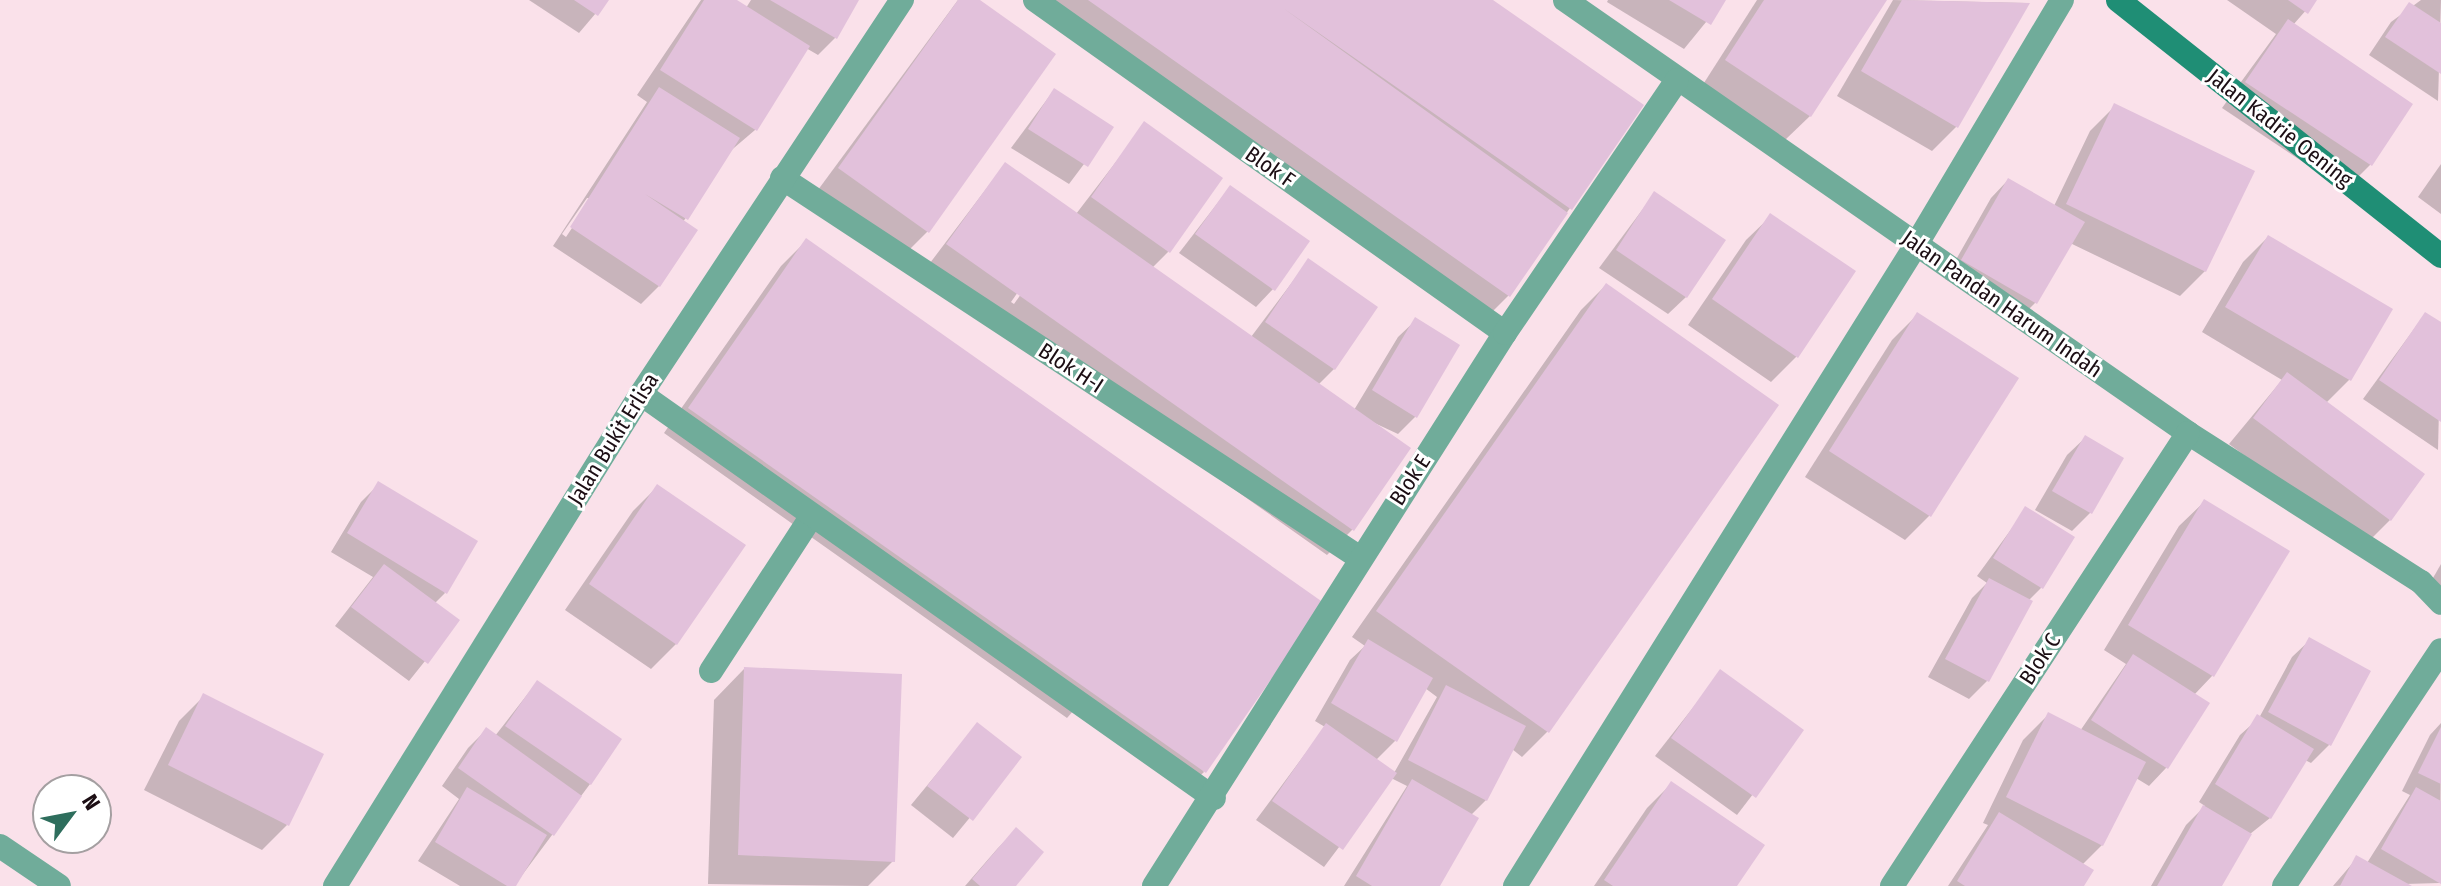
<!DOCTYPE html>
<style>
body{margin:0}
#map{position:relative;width:2441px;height:886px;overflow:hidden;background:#fae1ea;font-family:"Fira Sans Condensed",sans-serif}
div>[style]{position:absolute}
.shadow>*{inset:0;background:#0003}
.building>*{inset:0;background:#e2c1db}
.service>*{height:24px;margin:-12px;padding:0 12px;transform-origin:12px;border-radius:12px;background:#70ac9a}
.minor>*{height:24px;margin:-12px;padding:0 12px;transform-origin:12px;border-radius:12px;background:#70ac9a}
.secondary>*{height:24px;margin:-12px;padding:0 12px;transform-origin:12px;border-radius:12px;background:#1f8e75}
span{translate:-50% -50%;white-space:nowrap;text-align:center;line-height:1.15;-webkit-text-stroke:6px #fff;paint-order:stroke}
.street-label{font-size:22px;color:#1c0e14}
.north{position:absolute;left:32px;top:774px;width:80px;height:80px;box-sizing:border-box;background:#fff;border:2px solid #a49fa1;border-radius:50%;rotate:58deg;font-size:22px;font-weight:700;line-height:32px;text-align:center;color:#1c0e14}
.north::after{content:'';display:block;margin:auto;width:28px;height:36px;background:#2e6e5d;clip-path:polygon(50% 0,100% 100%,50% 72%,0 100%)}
</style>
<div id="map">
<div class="shadow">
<i style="clip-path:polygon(529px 0,607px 0,579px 33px)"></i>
<i style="clip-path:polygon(evenodd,701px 0,734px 0,746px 8px,751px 0,857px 0,836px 37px,818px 55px,806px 48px,755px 130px,728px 153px,683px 222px,659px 286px,641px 304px,553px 246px,647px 102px,637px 95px,701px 0,587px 198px,592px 198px,566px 237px,562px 234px,587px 198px)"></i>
<i style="clip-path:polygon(958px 0,977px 0,928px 231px,903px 256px,815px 194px)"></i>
<i style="clip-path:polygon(1028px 0,1490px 0,1570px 208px,1508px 296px,1483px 321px)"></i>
<i style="clip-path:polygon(1724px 0,1684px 49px,1607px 2px,1608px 0)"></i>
<i style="clip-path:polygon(1757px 0,1885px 0,1810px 116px,1785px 140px,1702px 86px)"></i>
<i style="clip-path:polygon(1893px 0,2027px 3px,1957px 126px,1932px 151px,1837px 96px)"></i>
<i style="clip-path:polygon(2227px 0,2315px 0,2293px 25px,2410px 104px,2370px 165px,2345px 190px,2222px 108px,2276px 34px)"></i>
<i style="clip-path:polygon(2421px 0,2441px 0,2438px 101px,2369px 55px,2391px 22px)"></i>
<i style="clip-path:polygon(1054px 90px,1111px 128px,1069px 184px,1011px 148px)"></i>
<i style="clip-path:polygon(2115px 106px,2205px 271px,2180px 296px,2070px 243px,2035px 303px,2017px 321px,1945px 279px,1991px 198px,2008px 180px,2054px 206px,2090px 131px)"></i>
<i style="clip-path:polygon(evenodd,1145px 124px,1168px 252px,1152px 268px,1251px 337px,1308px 261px,1334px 369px,1318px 385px,1354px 410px,1398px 337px,1416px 320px,1416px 416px,1398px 434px,1368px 420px,1409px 449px,1352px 530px,1327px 555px,995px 320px,930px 263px,1005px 164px,1076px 214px,1145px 124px,1054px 240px,1059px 240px,1014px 304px,1011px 302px,1054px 240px)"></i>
<i style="clip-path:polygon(2441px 164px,2441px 214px,2418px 197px)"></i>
<i style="clip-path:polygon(1230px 187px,1273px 289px,1256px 307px,1179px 253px)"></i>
<i style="clip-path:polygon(1654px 194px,1686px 297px,1668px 314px,1599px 268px)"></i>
<i style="clip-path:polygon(1771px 216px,1854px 271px,1796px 357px,1771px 382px,1688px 325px,1746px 240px)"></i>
<i style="clip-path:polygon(2268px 237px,2390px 310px,2349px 380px,2326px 403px,2390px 520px,2365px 545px,2229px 444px,2282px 380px,2202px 332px,2243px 262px)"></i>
<i style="clip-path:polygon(806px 241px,1204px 772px,1186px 789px,1074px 710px,1067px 718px,664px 433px,781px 266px)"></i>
<i style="clip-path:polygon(evenodd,1606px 285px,1776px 405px,1547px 732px,1522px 757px,1512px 749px,1486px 800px,1471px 815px,1437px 886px,1344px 886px,1407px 786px,1391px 778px,1324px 867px,1256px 820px,1325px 727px,1315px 721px,1350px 660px,1365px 646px,1352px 637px,1581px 310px,1606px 285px,1425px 688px,1437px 697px,1394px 773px,1376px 760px,1396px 740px,1425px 688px)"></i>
<i style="clip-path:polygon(2425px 314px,2441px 325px,2438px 450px,2363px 399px)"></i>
<i style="clip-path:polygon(1917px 315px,1930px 515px,1905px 540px,1805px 477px,1892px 340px)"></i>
<i style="clip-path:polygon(2085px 438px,2122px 459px,2090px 513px,2072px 531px,2035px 510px,2067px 455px)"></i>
<i style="clip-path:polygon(379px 484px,445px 593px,434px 604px,457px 621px,409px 681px,335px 626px,373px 577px,331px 552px,361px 502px)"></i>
<i style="clip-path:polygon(658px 486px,676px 644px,651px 669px,565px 610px,633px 511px)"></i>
<i style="clip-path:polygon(2204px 502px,2212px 676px,2194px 695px,2208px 703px,2166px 768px,2149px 786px,2136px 778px,2102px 845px,2082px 865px,2082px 886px,1948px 886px,1988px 825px,1983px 823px,2023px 740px,2048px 715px,2080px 731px,2126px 664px,2104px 650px,2179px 526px)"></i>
<i style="clip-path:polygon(2026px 509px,2041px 588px,2028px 601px,1987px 681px,1969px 699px,1928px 677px,1972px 598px,1987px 583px,1977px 576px)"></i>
<i style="clip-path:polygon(2441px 564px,2441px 601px,2425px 592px)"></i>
<i style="clip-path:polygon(2310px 640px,2368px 672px,2329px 745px,2311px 763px,2305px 760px,2270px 818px,2250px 834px,2220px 886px,2151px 886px,2186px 825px,2205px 806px,2199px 802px,2240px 735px,2259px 718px,2292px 657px)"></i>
<i style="clip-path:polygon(744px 669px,893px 861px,868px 886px,708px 884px,714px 700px)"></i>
<i style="clip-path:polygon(1721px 672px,1802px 730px,1737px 815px,1655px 756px)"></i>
<i style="clip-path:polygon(537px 682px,590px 784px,514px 886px,460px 886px,418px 861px,459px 799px,442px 786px,468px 748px,486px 730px,495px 736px)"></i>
<i style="clip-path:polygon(204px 696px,287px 825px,262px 850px,144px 790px,179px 721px)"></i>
<i style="clip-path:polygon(2441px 723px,2440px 883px,2333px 886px,2357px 858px,2367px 863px,2410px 795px,2402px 791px,2430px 735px)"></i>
<i style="clip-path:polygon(977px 725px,1019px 758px,953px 838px,911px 805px)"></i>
<i style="clip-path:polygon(1672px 783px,1734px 886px,1594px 886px,1647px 808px)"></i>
<i style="clip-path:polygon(1016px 830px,1013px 886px,965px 886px,998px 848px)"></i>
</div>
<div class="building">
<i style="clip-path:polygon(574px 0,609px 0,598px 16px)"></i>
<i style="clip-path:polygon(704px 0,737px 0,810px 46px,757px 131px,660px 70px)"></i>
<i style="clip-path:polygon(770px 0,859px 0,837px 39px)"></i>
<i style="clip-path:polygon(958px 0,980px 0,1056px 54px,929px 233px,838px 168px)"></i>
<i style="clip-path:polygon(1088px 0,1493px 0,1644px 105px,1572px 210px,1283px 8px,1568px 213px,1510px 297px)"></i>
<i style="clip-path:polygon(1669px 0,1726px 0,1711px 25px)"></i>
<i style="clip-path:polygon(1764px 0,1887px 0,1811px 117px,1725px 60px)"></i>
<i style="clip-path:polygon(1902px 0,2030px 3px,1958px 128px,1861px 71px)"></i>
<i style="clip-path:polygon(2288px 0,2317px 0,2308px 14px)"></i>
<i style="clip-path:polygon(2409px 2px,2441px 23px,2441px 74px,2385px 37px)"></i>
<i style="clip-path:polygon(2288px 19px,2413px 104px,2372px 166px,2245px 82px)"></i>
<i style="clip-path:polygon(659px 87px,740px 138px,688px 220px,645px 194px,698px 230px,660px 287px,570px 227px)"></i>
<i style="clip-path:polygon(1054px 88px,1114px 127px,1088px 167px,1028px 129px)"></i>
<i style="clip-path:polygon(2114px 103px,2255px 171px,2206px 272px,2066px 204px)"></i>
<i style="clip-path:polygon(1144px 121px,1223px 178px,1170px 253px,1091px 197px)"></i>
<i style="clip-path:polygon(1005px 162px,1411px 448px,1354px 531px,946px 244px)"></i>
<i style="clip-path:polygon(2008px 178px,2085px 222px,2037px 304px,1961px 260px)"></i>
<i style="clip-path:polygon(1230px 185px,1310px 241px,1275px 291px,1195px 234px)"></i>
<i style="clip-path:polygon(1654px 191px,1726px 240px,1687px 298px,1616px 250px)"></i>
<i style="clip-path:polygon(1770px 213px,1856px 271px,1798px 358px,1712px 299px)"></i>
<i style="clip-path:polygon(2268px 235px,2393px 309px,2351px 381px,2225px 307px)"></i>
<i style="clip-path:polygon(806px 238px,1324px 603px,1206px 773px,688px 408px)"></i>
<i style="clip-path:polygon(1308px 258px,1378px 307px,1335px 370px,1265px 322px)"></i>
<i style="clip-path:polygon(1606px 283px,1779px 405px,1549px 733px,1376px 611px)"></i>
<i style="clip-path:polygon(1917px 312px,2019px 378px,1931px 517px,1829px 451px)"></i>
<i style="clip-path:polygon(2425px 312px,2441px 322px,2441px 422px,2379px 380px)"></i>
<i style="clip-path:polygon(1415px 317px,1460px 345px,1417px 418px,1372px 390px)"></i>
<i style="clip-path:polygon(2287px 372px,2425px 474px,2391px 521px,2253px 418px)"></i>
<i style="clip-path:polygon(2085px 435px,2124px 458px,2092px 514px,2052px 491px)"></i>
<i style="clip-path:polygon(378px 481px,478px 541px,447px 594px,347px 533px)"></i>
<i style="clip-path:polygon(657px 484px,746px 545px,677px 645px,589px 584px)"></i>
<i style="clip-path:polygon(2204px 499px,2290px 551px,2214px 677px,2128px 625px)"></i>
<i style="clip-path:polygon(2025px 506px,2075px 537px,2043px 589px,1993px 558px)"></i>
<i style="clip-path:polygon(384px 564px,460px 620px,428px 664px,351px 607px)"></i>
<i style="clip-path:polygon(1989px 578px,2033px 601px,1989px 682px,1945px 659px)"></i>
<i style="clip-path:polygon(2309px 637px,2371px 671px,2331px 746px,2268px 712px)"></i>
<i style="clip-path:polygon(1368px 639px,1433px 678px,1397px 742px,1331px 703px)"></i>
<i style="clip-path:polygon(2133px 654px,2210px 703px,2168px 769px,2091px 720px)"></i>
<i style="clip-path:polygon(744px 667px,902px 674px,895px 862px,738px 855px)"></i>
<i style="clip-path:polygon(1720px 669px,1804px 730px,1756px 798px,1671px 738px)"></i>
<i style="clip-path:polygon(537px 680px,622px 739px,591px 785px,505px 726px)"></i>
<i style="clip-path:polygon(1446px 685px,1526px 726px,1487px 801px,1408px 760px)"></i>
<i style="clip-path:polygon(203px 693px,324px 754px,289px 826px,168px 765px)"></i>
<i style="clip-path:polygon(2048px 712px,2146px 762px,2103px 846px,2006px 797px)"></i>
<i style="clip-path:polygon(2257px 714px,2314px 749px,2271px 819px,2215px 784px)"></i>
<i style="clip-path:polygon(977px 722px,1022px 757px,973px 821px,927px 786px)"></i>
<i style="clip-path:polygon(1326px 723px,1397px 773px,1343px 850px,1272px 801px)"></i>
<i style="clip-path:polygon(486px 727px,582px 796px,554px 836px,458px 768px)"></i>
<i style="clip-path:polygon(2441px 727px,2441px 784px,2418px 773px)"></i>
<i style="clip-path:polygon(1412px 779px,1479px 818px,1440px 886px,1372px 886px,1356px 876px)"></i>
<i style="clip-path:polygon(1671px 781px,1765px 845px,1737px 886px,1613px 886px,1604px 880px)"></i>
<i style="clip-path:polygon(467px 787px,547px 835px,516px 886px,507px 886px,435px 842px)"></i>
<i style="clip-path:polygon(2416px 787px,2441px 801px,2441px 884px,2381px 849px)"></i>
<i style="clip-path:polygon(2203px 805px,2252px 834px,2222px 886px,2157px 886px)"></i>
<i style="clip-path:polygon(1999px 812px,2094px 870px,2084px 886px,1965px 886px,1957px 881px)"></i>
<i style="clip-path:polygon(1016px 827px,1044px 852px,1016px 886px,980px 886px,972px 879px)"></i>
<i style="clip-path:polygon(2356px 855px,2412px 886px,2340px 886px)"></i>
</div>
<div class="service">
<i style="left:711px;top:671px;width:184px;rotate:-57deg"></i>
</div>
<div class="minor">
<i style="left:1035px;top:0;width:576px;rotate:35.32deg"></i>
<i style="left:1565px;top:0;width:759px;rotate:34.8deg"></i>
<i style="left:2188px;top:433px;width:277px;rotate:32.6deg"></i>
<i style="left:2421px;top:582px;width:29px;rotate:46deg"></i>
<i style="left:782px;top:178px;width:692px;rotate:33.32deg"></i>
<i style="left:641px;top:394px;width:701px;rotate:35.19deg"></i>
<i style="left:0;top:846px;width:71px;rotate:34.1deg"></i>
<i style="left:335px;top:886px;width:579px;rotate:-58.12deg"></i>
<i style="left:641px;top:394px;width:473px;rotate:-56.5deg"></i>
<i style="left:1154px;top:886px;width:655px;rotate:-57.6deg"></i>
<i style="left:1505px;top:333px;width:306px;rotate:-55.8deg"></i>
<i style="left:1515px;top:886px;width:756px;rotate:-57.97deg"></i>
<i style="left:1916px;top:245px;width:285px;rotate:-59.2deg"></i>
<i style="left:1892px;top:886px;width:541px;rotate:-56.84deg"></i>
<i style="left:2284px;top:886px;width:283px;rotate:-56.4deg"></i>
</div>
<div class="secondary">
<i style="left:2118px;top:0;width:412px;rotate:38.4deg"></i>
</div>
<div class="street-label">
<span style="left:2280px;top:128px;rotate:38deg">Jalan Kadrie Oening</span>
<span style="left:1270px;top:167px;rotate:35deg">Blok F</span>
<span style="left:2002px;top:304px;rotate:35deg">Jalan Pandan Harum Indah</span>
<span style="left:1071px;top:368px;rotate:33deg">Blok H-I</span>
<span style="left:613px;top:439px;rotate:-58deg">Jalan Bukit Erlisa</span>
<span style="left:1410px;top:480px;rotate:-57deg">Blok E</span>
<span style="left:2040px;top:659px;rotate:-57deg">Blok C</span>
</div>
<div class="north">N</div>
</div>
